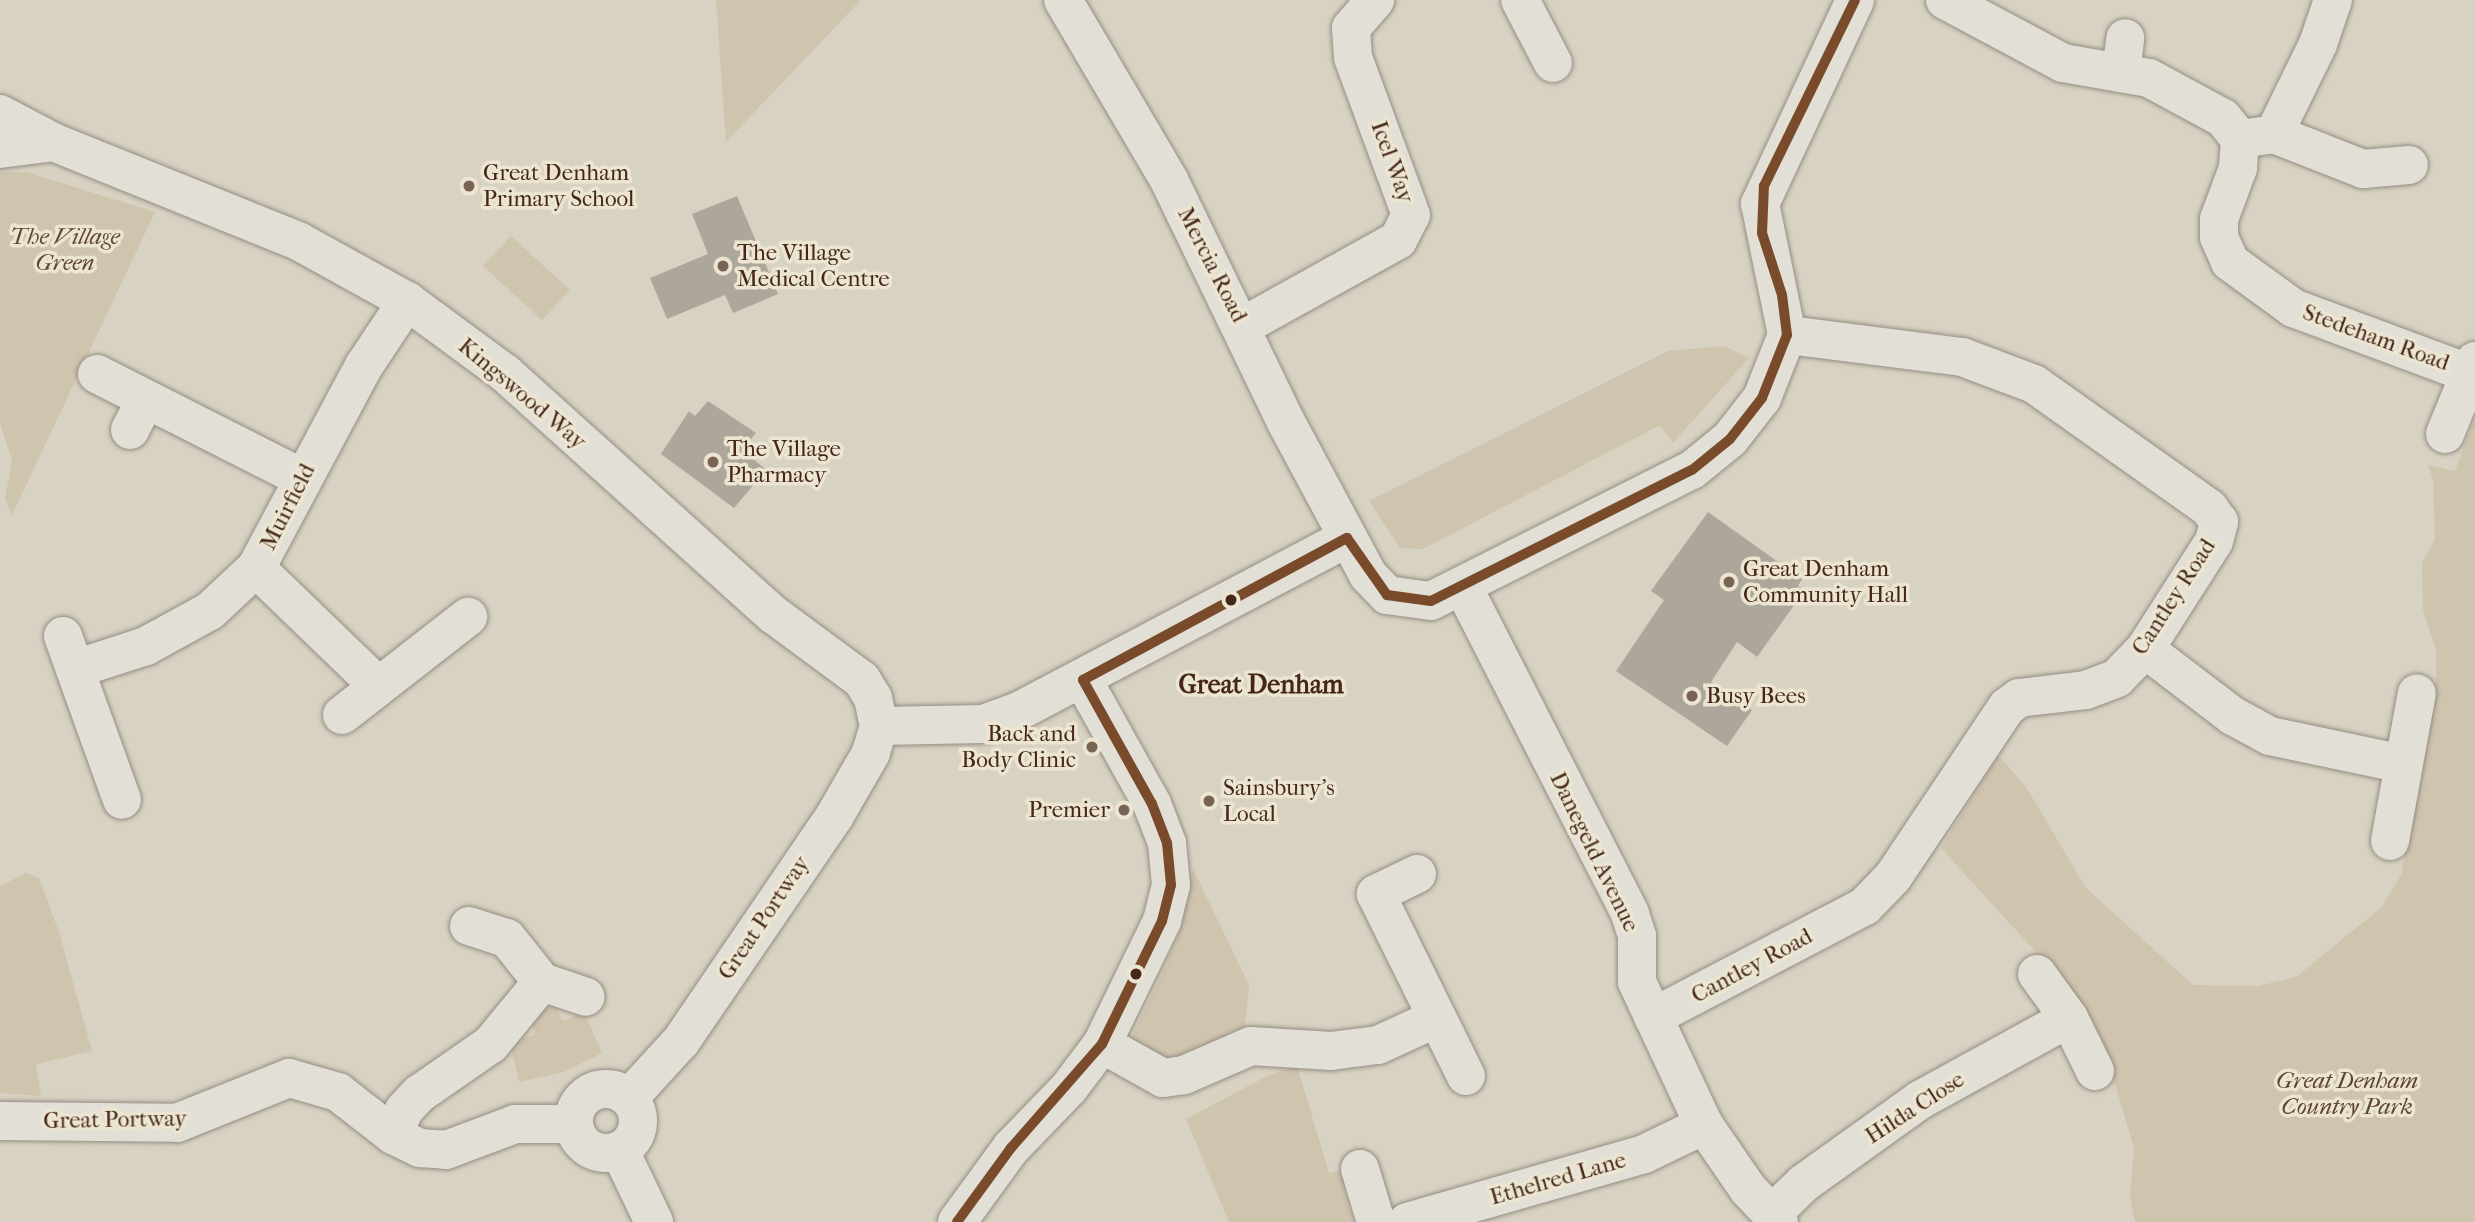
<!DOCTYPE html>
<style>
body{margin:0}
#map{position:relative;width:2475px;height:1222px;overflow:hidden;background:#d8d2c2;font-family:"IM FELL French Canon",serif}
div>[style]{position:absolute}
.green>*{inset:0;background:#cfc4ae}
.building>*{inset:0;background:#ada69a}
.roads{filter:drop-shadow(0 0 2px #958d83) drop-shadow(0 0 2px #958d83)}
.minor>*{height:38px;margin:-19px;padding:0 19px;transform-origin:19px;border-radius:19px;background:#e1dfd6}
.minor>.ring{margin:-19px;padding:0;box-sizing:content-box;background:none;border:38px solid #e1dfd6;border-radius:50%}
.bus-1>*{height:10px;margin:-5px;padding:0 5px;transform-origin:5px;border-radius:5px;background:#7a4b2a}
.dots>*{width:19px;height:19px;translate:-50% -50%;box-sizing:border-box;border:4px solid #ece5d1;border-radius:50%}
span{translate:-50% -50%;white-space:nowrap;text-align:center;line-height:1.15;-webkit-text-stroke:7px #ece5d1;paint-order:stroke}
.street-label{font-size:23px;color:#452719}
.poi-label{font-size:23px;color:#452719}
.left{translate:0 -50%;text-align:left}
.right{translate:-100% -50%;text-align:right}
.park-label{font-size:23px;color:#5f4433;font-style:italic}
.quarter-label{font-size:26px;color:#452719;font-weight:700}
</style>
<div id="map">
<div class="green">
<i style="clip-path:polygon(716px 0,861px 0,726px 142px)"></i>
<i style="clip-path:polygon(0 172px,26px 172px,155px 212px,12px 515px,5px 498px,12px 461px,0 423px)"></i>
<i style="clip-path:polygon(511px 236px,570px 290px,542px 320px,483px 266px)"></i>
<i style="clip-path:polygon(1724px 346px,1749px 358px,1673px 443px,1660px 425px,1423px 549px,1400px 548px,1369px 501px,1668px 351px)"></i>
<i style="clip-path:polygon(2475px 417px,2475px 1222px,2135px 1222px,2130px 1197px,2134px 1148px,2108px 1061px,2075px 995px,1941px 848px,1998px 755px,2026px 787px,2086px 888px,2193px 985px,2258px 986px,2296px 977px,2382px 907px,2401px 875px,2436px 692px,2436px 649px,2423px 611px,2422px 563px,2435px 540px,2433px 479px,2428px 465px,2455px 471px)"></i>
<i style="clip-path:polygon(1193px 869px,1249px 985px,1245px 1028px,1226px 1033px,1230px 1042px,1175px 1065px,1131px 1039px,1178px 938px)"></i>
<i style="clip-path:polygon(26px 873px,39px 878px,59px 932px,92px 1051px,36px 1064px,41px 1096px,0 1093px,0 886px)"></i>
<i style="clip-path:polygon(554px 1005px,563px 1021px,584px 1012px,602px 1053px,564px 1072px,519px 1082px,510px 1043px,535px 1034px,530px 1015px)"></i>
<i style="clip-path:polygon(1297px 1066px,1329px 1173px,1347px 1169px,1343px 1187px,1353px 1222px,1229px 1222px,1186px 1119px,1269px 1075px)"></i>
</div>
<div class="building">
<i style="clip-path:polygon(737px 196px,778px 294px,733px 313px,725px 295px,667px 319px,650px 278px,708px 254px,692px 214px)"></i>
<i style="clip-path:polygon(708px 401px,756px 433px,742px 449px,766px 470px,734px 508px,661px 454px,689px 411px,695px 416px)"></i>
<i style="clip-path:polygon(1708px 512px,1802px 579px,1798px 586px,1805px 590px,1757px 657px,1737px 642px,1711px 682px,1752px 710px,1727px 746px,1616px 671px,1664px 600px,1651px 591px)"></i>
</div>
<div class="roads">
<div class="minor">
<i style="left:1063px;top:0;width:209px;rotate:59.5deg"></i>
<i style="left:1169px;top:180px;width:269px;rotate:64.2deg"></i>
<i style="left:1286px;top:422px;width:174px;rotate:61.8deg"></i>
<i style="left:1368px;top:575px;width:28px;rotate:46deg"></i>
<i style="left:1387px;top:595px;width:44px;rotate:7.8deg"></i>
<i style="left:1431px;top:601px;width:292px;rotate:-26.7deg"></i>
<i style="left:1692px;top:470px;width:49px;rotate:-39.2deg"></i>
<i style="left:1730px;top:439px;width:52px;rotate:-52deg"></i>
<i style="left:1762px;top:398px;width:68px;rotate:-68.4deg"></i>
<i style="left:1787px;top:335px;width:134px;rotate:-101.6deg"></i>
<i style="left:1760px;top:204px;width:225px;rotate:-65deg"></i>
<i style="left:1520px;top:0;width:71px;rotate:62.4deg"></i>
<i style="left:1945px;top:0;width:134px;rotate:28.1deg"></i>
<i style="left:2063px;top:63px;width:87px;rotate:9.9deg"></i>
<i style="left:2149px;top:78px;width:84px;rotate:28.4deg"></i>
<i style="left:2223px;top:118px;width:27px;rotate:51deg"></i>
<i style="left:2240px;top:139px;width:29px;rotate:94deg"></i>
<i style="left:2238px;top:168px;width:54px;rotate:110.4deg"></i>
<i style="left:2219px;top:219px;width:18px;rotate:90deg"></i>
<i style="left:2219px;top:237px;width:27px;rotate:66deg"></i>
<i style="left:2230px;top:262px;width:78px;rotate:36.1deg"></i>
<i style="left:2293px;top:308px;width:187px;rotate:20.4deg"></i>
<i style="left:2121px;top:73px;width:35px;rotate:-83deg"></i>
<i style="left:0;top:114px;width:60px;rotate:27.8deg"></i>
<i style="left:53px;top:142px;width:266px;rotate:22deg"></i>
<i style="left:300px;top:242px;width:122px;rotate:28.9deg"></i>
<i style="left:407px;top:301px;width:123px;rotate:36.4deg"></i>
<i style="left:506px;top:374px;width:360px;rotate:42deg"></i>
<i style="left:774px;top:615px;width:109px;rotate:36.5deg"></i>
<i style="left:862px;top:680px;width:21px;rotate:59deg"></i>
<i style="left:873px;top:698px;width:29px;rotate:78deg"></i>
<i style="left:879px;top:726px;width:28px;rotate:107deg"></i>
<i style="left:871px;top:753px;width:74px;rotate:120deg"></i>
<i style="left:834px;top:817px;width:271px;rotate:124.3deg"></i>
<i style="left:681px;top:1041px;width:77px;rotate:132.4deg"></i>
<i style="left:2274px;top:134px;width:100px;rotate:-63.9deg"></i>
<i style="left:2318px;top:44px;width:46px;rotate:-71.2deg"></i>
<i style="left:2240px;top:139px;width:34px;rotate:-8deg"></i>
<i style="left:2274px;top:134px;width:96px;rotate:21.5deg"></i>
<i style="left:2363px;top:169px;width:46px;rotate:-5deg"></i>
<i style="left:0;top:149px;width:53px;rotate:-7.5deg"></i>
<i style="left:1243px;top:326px;width:177px;rotate:-29deg"></i>
<i style="left:1398px;top:240px;width:28px;rotate:-63deg"></i>
<i style="left:1411px;top:215px;width:168px;rotate:-110.2deg"></i>
<i style="left:1353px;top:57px;width:29px;rotate:-94deg"></i>
<i style="left:1351px;top:28px;width:37px;rotate:-49deg"></i>
<i style="left:97px;top:374px;width:230px;rotate:26.9deg"></i>
<i style="left:130px;top:430px;width:33px;rotate:-63deg"></i>
<i style="left:2445px;top:434px;width:79px;rotate:-67.7deg"></i>
<i style="left:256px;top:568px;width:167px;rotate:44deg"></i>
<i style="left:1463px;top:587px;width:367px;rotate:62.9deg"></i>
<i style="left:1630px;top:914px;width:23px;rotate:72deg"></i>
<i style="left:1637px;top:936px;width:46px;rotate:90deg"></i>
<i style="left:1637px;top:982px;width:158px;rotate:64.9deg"></i>
<i style="left:1704px;top:1125px;width:78px;rotate:55.5deg"></i>
<i style="left:1748px;top:1189px;width:45px;rotate:46.8deg"></i>
<i style="left:63px;top:636px;width:174px;rotate:70.2deg"></i>
<i style="left:2145px;top:649px;width:111px;rotate:37.3deg"></i>
<i style="left:2233px;top:716px;width:42px;rotate:28.4deg"></i>
<i style="left:2270px;top:736px;width:136px;rotate:11.9deg"></i>
<i style="left:75px;top:669px;width:75px;rotate:-17.9deg"></i>
<i style="left:146px;top:646px;width:73px;rotate:-28.7deg"></i>
<i style="left:210px;top:611px;width:63px;rotate:-43.1deg"></i>
<i style="left:256px;top:568px;width:229px;rotate:-61.9deg"></i>
<i style="left:364px;top:366px;width:78px;rotate:-56.5deg"></i>
<i style="left:342px;top:715px;width:160px;rotate:-37.9deg"></i>
<i style="left:879px;top:726px;width:104px;rotate:-1.1deg"></i>
<i style="left:983px;top:724px;width:38px;rotate:-20deg"></i>
<i style="left:1019px;top:711px;width:371px;rotate:-27.8deg"></i>
<i style="left:2390px;top:841px;width:150px;rotate:-79.7deg"></i>
<i style="left:1417px;top:874px;width:46px;rotate:154deg"></i>
<i style="left:1376px;top:894px;width:203px;rotate:63.7deg"></i>
<i style="left:469px;top:926px;width:40px;rotate:18deg"></i>
<i style="left:507px;top:938px;width:56px;rotate:51.5deg"></i>
<i style="left:542px;top:982px;width:46px;rotate:18.8deg"></i>
<i style="left:2037px;top:974px;width:54px;rotate:54deg"></i>
<i style="left:2069px;top:1018px;width:59px;rotate:63.9deg"></i>
<i style="left:1653px;top:1017px;width:239px;rotate:-27.6deg"></i>
<i style="left:1865px;top:906px;width:40px;rotate:-46deg"></i>
<i style="left:1893px;top:877px;width:205px;rotate:-56.2deg"></i>
<i style="left:2007px;top:707px;width:15px;rotate:-37deg"></i>
<i style="left:2019px;top:698px;width:67px;rotate:-6.8deg"></i>
<i style="left:2086px;top:690px;width:33px;rotate:-21deg"></i>
<i style="left:2117px;top:678px;width:40px;rotate:-46deg"></i>
<i style="left:2145px;top:649px;width:128px;rotate:-57.4deg"></i>
<i style="left:2214px;top:541px;width:20px;rotate:-75deg"></i>
<i style="left:2219px;top:522px;width:17px;rotate:-126deg"></i>
<i style="left:2209px;top:508px;width:214px;rotate:-144.7deg"></i>
<i style="left:2034px;top:384px;width:77px;rotate:-159.4deg"></i>
<i style="left:1962px;top:357px;width:176px;rotate:-172.8deg"></i>
<i style="left:1102px;top:1044px;width:70px;rotate:29.1deg"></i>
<i style="left:1163px;top:1078px;width:21px;rotate:-8deg"></i>
<i style="left:1184px;top:1075px;width:73px;rotate:-23.4deg"></i>
<i style="left:1251px;top:1046px;width:80px;rotate:3.6deg"></i>
<i style="left:1331px;top:1051px;width:47px;rotate:-7.3deg"></i>
<i style="left:1378px;top:1045px;width:65px;rotate:-24.6deg"></i>
<i class="ring" style="left:574px;top:1089px;width:26px;height:26px"></i>
<i style="left:0;top:1121px;width:177px;rotate:0.6deg"></i>
<i style="left:177px;top:1123px;width:121px;rotate:-21.9deg"></i>
<i style="left:289px;top:1078px;width:51px;rotate:15.9deg"></i>
<i style="left:338px;top:1092px;width:70px;rotate:38deg"></i>
<i style="left:393px;top:1135px;width:30px;rotate:26deg"></i>
<i style="left:420px;top:1148px;width:26px;rotate:4deg"></i>
<i style="left:446px;top:1150px;width:74px;rotate:-20.6deg"></i>
<i style="left:515px;top:1124px;width:58px"></i>
<i style="left:393px;top:1135px;width:27px;rotate:-66deg"></i>
<i style="left:404px;top:1110px;width:22px;rotate:-47deg"></i>
<i style="left:419px;top:1094px;width:88px;rotate:-34.8deg"></i>
<i style="left:491px;top:1044px;width:80px;rotate:-50.6deg"></i>
<i style="left:620px;top:1151px;width:79px;rotate:64.4deg"></i>
<i style="left:1360px;top:1169px;width:55px;rotate:73.2deg"></i>
<i style="left:1771px;top:1215px;width:46px;rotate:-44.1deg"></i>
<i style="left:1804px;top:1183px;width:143px;rotate:-35.6deg"></i>
<i style="left:1920px;top:1100px;width:170px;rotate:-28.8deg"></i>
<i style="left:957px;top:1222px;width:92px;rotate:-53.9deg"></i>
<i style="left:1011px;top:1148px;width:83px;rotate:-46deg"></i>
<i style="left:1069px;top:1088px;width:55px;rotate:-53.1deg"></i>
<i style="left:1102px;top:1044px;width:137px;rotate:-64deg"></i>
<i style="left:1162px;top:921px;width:37px;rotate:-76deg"></i>
<i style="left:1171px;top:885px;width:42px;rotate:-95.4deg"></i>
<i style="left:1167px;top:843px;width:42px;rotate:-111deg"></i>
<i style="left:1152px;top:804px;width:142px;rotate:-119.1deg"></i>
<i style="left:1407px;top:1222px;width:247px;rotate:-16deg"></i>
<i style="left:1644px;top:1154px;width:67px;rotate:-25.8deg"></i>
</div>
</div>
<div class="bus-1">
<i style="left:957px;top:1222px;width:92px;rotate:-53.9deg"></i>
<i style="left:1011px;top:1148px;width:138px;rotate:-48.8deg"></i>
<i style="left:1102px;top:1044px;width:137px;rotate:-64deg"></i>
<i style="left:1162px;top:921px;width:37px;rotate:-76deg"></i>
<i style="left:1171px;top:885px;width:42px;rotate:-95.4deg"></i>
<i style="left:1167px;top:843px;width:42px;rotate:-111deg"></i>
<i style="left:1152px;top:804px;width:142px;rotate:-119.1deg"></i>
<i style="left:1083px;top:680px;width:300px;rotate:-28.3deg"></i>
<i style="left:1347px;top:538px;width:70px;rotate:54.9deg"></i>
<i style="left:1387px;top:595px;width:44px;rotate:7.8deg"></i>
<i style="left:1431px;top:601px;width:292px;rotate:-26.7deg"></i>
<i style="left:1692px;top:470px;width:49px;rotate:-39.2deg"></i>
<i style="left:1730px;top:439px;width:52px;rotate:-52deg"></i>
<i style="left:1762px;top:398px;width:68px;rotate:-68.4deg"></i>
<i style="left:1787px;top:335px;width:40px;rotate:-97.1deg"></i>
<i style="left:1782px;top:295px;width:65px;rotate:-107.9deg"></i>
<i style="left:1762px;top:233px;width:47px;rotate:-87.6deg"></i>
<i style="left:1764px;top:186px;width:207px;rotate:-63.9deg"></i>
</div>
<div class="dots">
<i style="left:469px;top:186px;background:#786354"></i>
<i style="left:723px;top:266px;background:#786354"></i>
<i style="left:713px;top:462px;background:#786354"></i>
<i style="left:1729px;top:582px;background:#786354"></i>
<i style="left:1231px;top:600px;background:#452719"></i>
<i style="left:1692px;top:696px;background:#786354"></i>
<i style="left:1092px;top:747px;background:#786354"></i>
<i style="left:1209px;top:801px;background:#786354"></i>
<i style="left:1124px;top:810px;background:#786354"></i>
<i style="left:1136px;top:974px;background:#452719"></i>
</div>
<div class="street-label">
<span style="left:1392px;top:162px;rotate:70deg">Icel Way</span>
<span style="left:1212px;top:265px;rotate:63deg">Mercia Road</span>
<span style="left:2376px;top:338px;rotate:20deg">Stedeham Road</span>
<span style="left:522px;top:394px;rotate:40deg">Kingswood Way</span>
<span style="left:288px;top:507px;rotate:-63deg">Muirfield</span>
<span style="left:2174px;top:597px;rotate:-57deg">Cantley Road</span>
<span style="left:1594px;top:852px;rotate:64deg">Danegeld Avenue</span>
<span style="left:764px;top:918px;rotate:-56deg">Great Portway</span>
<span style="left:1752px;top:966px;rotate:-28deg">Cantley Road</span>
<span style="left:1915px;top:1108px;rotate:-33deg">Hilda Close</span>
<span style="left:115px;top:1120px;rotate:-1deg">Great Portway</span>
<span style="left:1558px;top:1179px;rotate:-16deg">Ethelred Lane</span>
</div>
<div class="poi-label">
<span class="left" style="left:483px;top:186px">Great Denham<br>Primary School</span>
<span class="left" style="left:737px;top:266px">The Village<br>Medical Centre</span>
<span class="left" style="left:727px;top:462px">The Village<br>Pharmacy</span>
<span class="left" style="left:1743px;top:582px">Great Denham<br>Community Hall</span>
<span class="left" style="left:1706px;top:696px">Busy Bees</span>
<span class="right" style="left:1076px;top:747px">Back and<br>Body Clinic</span>
<span class="left" style="left:1223px;top:801px">Sainsbury's<br>Local</span>
<span class="right" style="left:1110px;top:810px">Premier</span>
</div>
<div class="park-label">
<span style="left:65px;top:250px">The Village<br>Green</span>
<span style="left:2347px;top:1094px">Great Denham<br>Country Park</span>
</div>
<div class="quarter-label">
<span style="left:1261px;top:685px">Great Denham</span>
</div>
</div>
